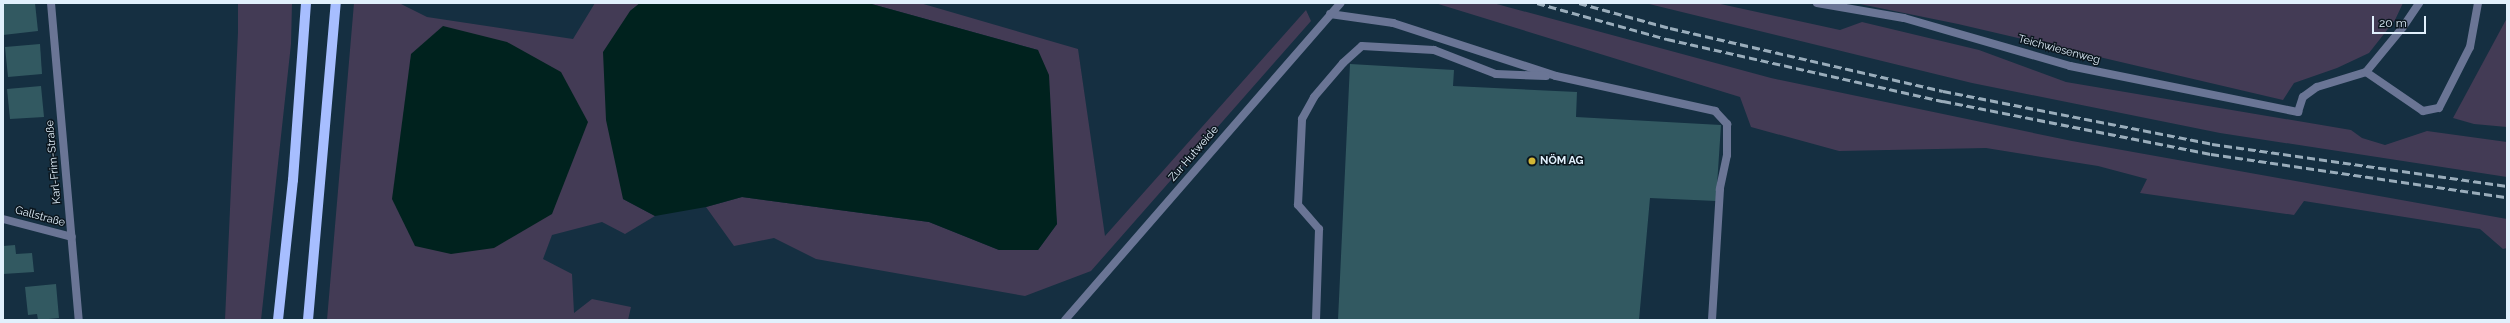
<!DOCTYPE html>
<meta charset="utf-8">
<style>
body{margin:0}
#map{position:relative;width:2510px;height:323px;overflow:hidden;background:#152f41;font-family:Raleway,sans-serif}
div>[style]{position:absolute}
.green>*{inset:0;background:#433b55}
.water>*{inset:0;background:#00221e}
.building>*{inset:0;background:#325961}
.service>*{height:8px;margin:-4px;padding:0 4px;transform-origin:4px;border-radius:4px;background:#6a7595}
.minor>*{height:8px;margin:-4px;padding:0 4px;transform-origin:4px;border-radius:4px;background:#6a7595}
.primary>*{height:10px;margin:-5px;padding:0 5px;transform-origin:5px;border-radius:5px;background:#a7beff}
.rail>*{height:3px;margin-top:-1.5px;transform-origin:0;background:repeating-linear-gradient(90deg,#9aadbb 0 8px,transparent 0 12px)}
.dots>*{width:11px;height:11px;translate:-50% -50%;box-sizing:border-box;border:2px solid #0b161e;border-radius:50%}
span{translate:-50% -50%;white-space:nowrap;text-align:center;line-height:1.15;-webkit-text-stroke:3px #0b161e;paint-order:stroke}
.street-label{font-size:11px;color:#e1f0fc}
.poi-label{font-size:11px;color:#e1f0fc;font-weight:700}
.left{translate:0 -50%;text-align:left}
.frame{position:absolute;inset:0;border:4px solid #e1f0fc;pointer-events:none}
.scale{position:absolute;left:2372px;top:16px;width:54px;height:18px;box-sizing:border-box;border:2px solid #e1f0fc;border-top:0;padding-left:5px;font-size:12px;line-height:14px;white-space:nowrap;color:#e1f0fc;-webkit-text-stroke:3px #0b161e;paint-order:stroke}
</style>
<div id="map">
<div class="green">
<i style="clip-path:polygon(238px 3px,292px 3px,291px 44px,261px 320px,225px 320px,238px 32px)"></i>
<i style="clip-path:polygon(354px 3px,399px 3px,427px 17px,573px 39px,595px 3px,640px 3px,630px 11px,623px 199px,655px 216px,625px 234px,602px 222px,552px 235px,543px 259px,572px 274px,574px 313px,592px 299px,631px 307px,628px 320px,327px 320px)"></i>
<i style="clip-path:polygon(868px 3px,920px 3px,1078px 49px,1105px 236px,1306px 10px,1311px 21px,1091px 271px,1025px 296px,816px 259px,774px 238px,734px 246px,706px 207px,742px 197px,929px 222px,999px 250px,1038px 250px,1057px 224px,1038px 50px)"></i>
<i style="clip-path:polygon(1435px 3px,1493px 3px,1771px 78px,2072px 141px,2507px 219px,2507px 248px,2503px 249px,2480px 229px,2304px 201px,2294px 215px,2140px 193px,2147px 179px,2098px 166px,1986px 148px,1839px 151px,1751px 127px,1740px 97px)"></i>
<i style="clip-path:polygon(1645px 3px,1716px 3px,1840px 30px,1862px 22px,1979px 50px,2066px 82px,2351px 130px,2362px 138px,2385px 145px,2427px 131px,2507px 142px,2507px 177px,2220px 133px,1972px 83px)"></i>
<i style="clip-path:polygon(1855px 3px,2403px 3px,2395px 20px,2369px 53px,2337px 68px,2294px 83px,2283px 100px,1958px 24px)"></i>
<i style="clip-path:polygon(2507px 18px,2507px 127px,2474px 124px,2453px 118px)"></i>
</div>
<div class="water">
<i style="clip-path:polygon(640px 3px,868px 3px,1038px 50px,1049px 75px,1057px 224px,1038px 250px,999px 250px,929px 222px,742px 197px,706px 207px,655px 216px,623px 199px,606px 120px,603px 52px,630px 11px)"></i>
<i style="clip-path:polygon(443px 26px,507px 42px,561px 72px,588px 122px,552px 214px,494px 248px,451px 254px,415px 246px,392px 199px,411px 54px)"></i>
</div>
<div class="building">
<i style="clip-path:polygon(35px 3px,38px 31px,3px 35px,3px 4px)"></i>
<i style="clip-path:polygon(40px 44px,42px 74px,8px 77px,5px 47px)"></i>
<i style="clip-path:polygon(1350px 64px,1454px 70px,1453px 86px,1577px 92px,1576px 117px,1721px 125px,1716px 201px,1650px 198px,1639px 320px,1338px 320px)"></i>
<i style="clip-path:polygon(41px 86px,44px 117px,10px 119px,7px 89px)"></i>
<i style="clip-path:polygon(15px 245px,16px 254px,32px 253px,34px 272px,3px 274px,3px 246px)"></i>
<i style="clip-path:polygon(56px 284px,59px 318px,38px 320px,37px 314px,28px 315px,25px 287px)"></i>
</div>
<div class="service">
<i style="left:1817px;top:3px;width:88px;rotate:9.8deg"></i>
<i style="left:1904px;top:18px;width:173px;rotate:16.1deg"></i>
<i style="left:2070px;top:66px;width:233px;rotate:11.4deg"></i>
<i style="left:2298px;top:112px;width:16px;rotate:-72deg"></i>
<i style="left:2303px;top:97px;width:17px;rotate:-36deg"></i>
<i style="left:2317px;top:87px;width:51px;rotate:-17deg"></i>
<i style="left:2366px;top:72px;width:58px;rotate:-50.6deg"></i>
<i style="left:2403px;top:27px;width:29px;rotate:-56deg"></i>
<i style="left:1330px;top:14px;width:64px;rotate:8.1deg"></i>
<i style="left:1393px;top:23px;width:171px;rotate:18deg"></i>
<i style="left:1556px;top:76px;width:163px;rotate:12.4deg"></i>
<i style="left:1715px;top:111px;width:18px;rotate:47deg"></i>
<i style="left:1727px;top:124px;width:31px;rotate:90deg"></i>
<i style="left:1727px;top:155px;width:35px;rotate:102deg"></i>
<i style="left:1720px;top:189px;width:131px;rotate:93.5deg"></i>
<i style="left:2366px;top:72px;width:69px;rotate:34.4deg"></i>
<i style="left:2423px;top:111px;width:16px;rotate:-11deg"></i>
<i style="left:2439px;top:108px;width:68px;rotate:-63.1deg"></i>
<i style="left:2470px;top:47px;width:45px;rotate:-79.7deg"></i>
<i style="left:1316px;top:320px;width:91px;rotate:-88.1deg"></i>
<i style="left:1319px;top:229px;width:32px;rotate:-131deg"></i>
<i style="left:1298px;top:205px;width:86px;rotate:-87.3deg"></i>
<i style="left:1302px;top:119px;width:25px;rotate:-61deg"></i>
<i style="left:1314px;top:97px;width:45px;rotate:-49.5deg"></i>
<i style="left:1343px;top:63px;width:25px;rotate:-42deg"></i>
<i style="left:1362px;top:46px;width:72px;rotate:3.2deg"></i>
<i style="left:1434px;top:50px;width:66px;rotate:21.2deg"></i>
<i style="left:1496px;top:74px;width:50px;rotate:2.3deg"></i>
</div>
<div class="minor">
<i style="left:51px;top:3px;width:318px;rotate:85deg"></i>
<i style="left:3px;top:219px;width:71px;rotate:14.6deg"></i>
<i style="left:1065px;top:320px;width:420px;rotate:-49deg"></i>
</div>
<div class="primary">
<i style="left:278px;top:320px;width:141px;rotate:-83.9deg"></i>
<i style="left:293px;top:180px;width:177px;rotate:-85.8deg"></i>
<i style="left:308px;top:320px;width:318px;rotate:-85deg"></i>
</div>
<div class="rail">
<i style="left:1537px;top:3px;width:135px;rotate:15.5deg"></i>
<i style="left:1667px;top:39px;width:283px;rotate:12.7deg"></i>
<i style="left:1943px;top:101px;width:273px;rotate:11.2deg"></i>
<i style="left:2211px;top:154px;width:299px;rotate:8.3deg"></i>
<i style="left:1579px;top:3px;width:94px;rotate:15.4deg"></i>
<i style="left:1670px;top:28px;width:280px;rotate:13deg"></i>
<i style="left:1943px;top:91px;width:274px;rotate:11.1deg"></i>
<i style="left:2212px;top:144px;width:298px;rotate:8.1deg"></i>
</div>
<div class="dots">
<i style="left:1532px;top:161px;background:#d2b635"></i>
</div>
<div class="street-label">
<span style="left:2059px;top:50px;rotate:15deg">Teichwiesenweg</span>
<span style="left:1194px;top:154px;rotate:-49deg">Zur Hutweide</span>
<span style="left:54px;top:162px;rotate:-95deg">Karl-Frim-Straße</span>
<span style="left:40px;top:217px;rotate:15deg">Gallstraße</span>
</div>
<div class="poi-label">
<span class="left" style="left:1540px;top:161px">NÖM AG</span>
</div>
<div class="frame"></div>
<div class="scale">20 m</div>
</div>
